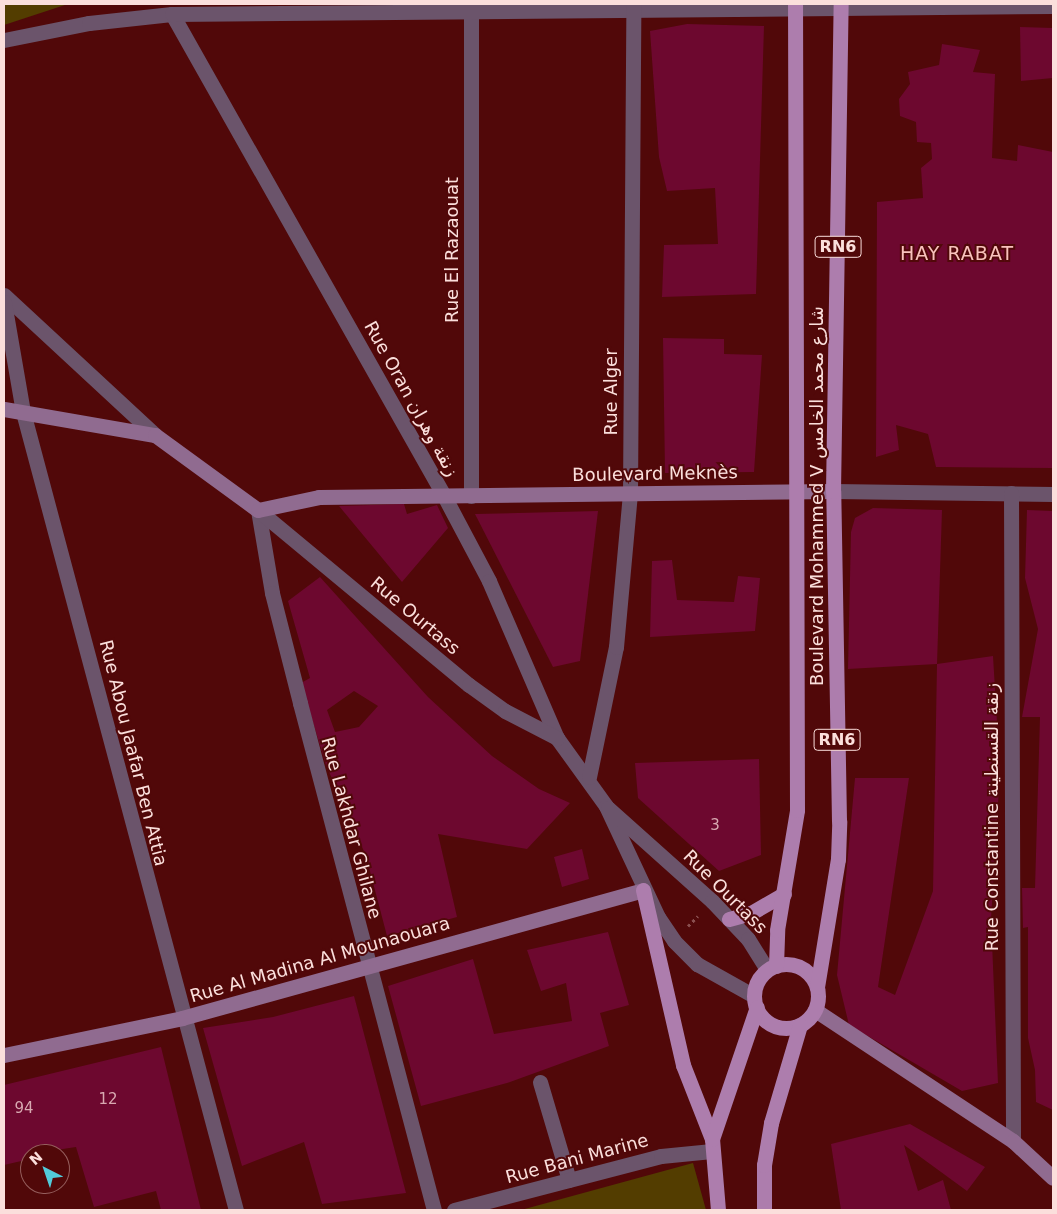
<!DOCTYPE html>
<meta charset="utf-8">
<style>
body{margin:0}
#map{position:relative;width:1057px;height:1214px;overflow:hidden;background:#510809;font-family:"DejaVu Sans",Cairo,sans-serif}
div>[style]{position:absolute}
.green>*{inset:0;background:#533d00}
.building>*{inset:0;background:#6d082f}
.path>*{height:3px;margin-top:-1.5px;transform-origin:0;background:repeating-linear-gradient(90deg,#8a5050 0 2.5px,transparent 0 6.5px)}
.street>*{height:15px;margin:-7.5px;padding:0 7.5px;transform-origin:7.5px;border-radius:7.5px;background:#6b546b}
.secondary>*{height:15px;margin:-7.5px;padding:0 7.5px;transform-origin:7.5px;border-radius:7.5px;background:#906b90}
.primary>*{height:15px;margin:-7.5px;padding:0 7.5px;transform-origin:7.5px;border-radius:7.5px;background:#ad7dad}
.primary>.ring{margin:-7.5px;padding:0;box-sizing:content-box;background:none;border:15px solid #ad7dad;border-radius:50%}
span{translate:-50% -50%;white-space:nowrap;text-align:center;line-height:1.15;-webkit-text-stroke:4px #510809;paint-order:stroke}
.number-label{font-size:15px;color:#d8a9b1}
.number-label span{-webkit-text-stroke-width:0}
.shield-label span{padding:1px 4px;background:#510809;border:1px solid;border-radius:4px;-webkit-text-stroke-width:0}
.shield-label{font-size:16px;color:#fbdfdc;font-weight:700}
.street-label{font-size:18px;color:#fbdfdc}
.neighbourhood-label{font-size:19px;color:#f8c2bc;letter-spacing:1px}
.frame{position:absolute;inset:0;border:5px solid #fbdfdc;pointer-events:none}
.north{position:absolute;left:20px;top:1144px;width:50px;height:50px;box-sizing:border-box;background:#510809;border:1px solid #955e5d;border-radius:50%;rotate:319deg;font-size:14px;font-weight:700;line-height:20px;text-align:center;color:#fbdfdc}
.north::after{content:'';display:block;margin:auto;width:18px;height:22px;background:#52cbda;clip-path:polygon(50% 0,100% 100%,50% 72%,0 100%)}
</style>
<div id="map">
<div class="green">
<i style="clip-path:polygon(4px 4px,68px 4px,4px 25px)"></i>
<i style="clip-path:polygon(693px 1163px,706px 1210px,521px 1210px)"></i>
</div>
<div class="building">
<i style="clip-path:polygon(687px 24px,764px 26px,756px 294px,662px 297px,664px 245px,718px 244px,715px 188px,667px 191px,659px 157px,650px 31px)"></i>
<i style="clip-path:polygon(1020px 27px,1053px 28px,1053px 78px,1021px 81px)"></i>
<i style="clip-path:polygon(942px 44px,980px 50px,973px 72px,995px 74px,992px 158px,1017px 161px,1018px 145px,1053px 152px,1053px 468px,936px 467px,928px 434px,896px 425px,899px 450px,876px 457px,877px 202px,923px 198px,921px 168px,932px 159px,931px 143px,917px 142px,916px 122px,900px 116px,899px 99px,910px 84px,908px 72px,939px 65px)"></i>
<i style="clip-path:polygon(663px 338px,724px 339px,724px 354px,762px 355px,754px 472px,665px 473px)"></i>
<i style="clip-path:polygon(404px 504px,407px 514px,437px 505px,448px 528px,402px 582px,339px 506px)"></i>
<i style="clip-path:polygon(873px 508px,942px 510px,937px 664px,848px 669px,851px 532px,855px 518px)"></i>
<i style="clip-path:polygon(1027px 510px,1053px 511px,1053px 1110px,1036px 1102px,1035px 1070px,1028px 1038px,1028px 927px,1023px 928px,1022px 888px,1035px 888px,1040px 717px,1022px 717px,1038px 629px,1025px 578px)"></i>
<i style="clip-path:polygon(598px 511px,580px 661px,553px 667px,475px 514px)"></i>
<i style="clip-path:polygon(672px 560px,677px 600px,734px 602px,738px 576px,760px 578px,755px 631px,650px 637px,652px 561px)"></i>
<i style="clip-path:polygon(evenodd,320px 577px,428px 697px,492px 756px,539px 789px,570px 803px,527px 849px,438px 834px,457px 917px,387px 936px,366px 856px,326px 765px,301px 683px,310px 678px,288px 601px,320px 577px,354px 691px,378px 706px,359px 727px,335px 732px,327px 710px,354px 691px)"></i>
<i style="clip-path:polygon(993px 656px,1000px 771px,991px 919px,998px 1083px,962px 1091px,849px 1025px,837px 975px,855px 778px,909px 778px,878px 987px,895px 995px,933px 891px,937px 664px)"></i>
<i style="clip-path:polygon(759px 759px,761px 855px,719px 871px,638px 798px,635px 763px)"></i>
<i style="clip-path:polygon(582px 849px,589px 879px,562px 887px,554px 857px)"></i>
<i style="clip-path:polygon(608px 932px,629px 1005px,600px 1013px,609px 1046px,507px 1083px,421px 1106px,388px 986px,473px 959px,494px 1034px,572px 1021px,566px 983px,541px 991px,527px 950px)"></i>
<i style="clip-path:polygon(354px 996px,406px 1193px,322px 1204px,304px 1142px,242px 1166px,203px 1028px,273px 1017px)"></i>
<i style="clip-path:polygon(161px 1047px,201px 1210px,161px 1210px,156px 1191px,94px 1207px,76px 1147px,30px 1154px,30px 1159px,4px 1165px,4px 1085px)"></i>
<i style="clip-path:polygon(910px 1124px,985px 1167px,967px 1191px,904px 1145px,918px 1191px,943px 1180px,951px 1210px,841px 1210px,831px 1144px)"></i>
</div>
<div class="path">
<i style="left:688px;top:926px;width:14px;rotate:-45deg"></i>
</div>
<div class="street">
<i style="left:471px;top:4px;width:492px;rotate:90deg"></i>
<i style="left:172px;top:14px;width:551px;rotate:60.55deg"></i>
<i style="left:443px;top:494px;width:98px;rotate:62.1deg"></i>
<i style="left:489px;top:581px;width:171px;rotate:66.6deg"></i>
<i style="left:557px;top:738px;width:84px;rotate:54.2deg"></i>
<i style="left:606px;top:806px;width:123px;rotate:64.9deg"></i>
<i style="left:658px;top:917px;width:29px;rotate:56deg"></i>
<i style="left:674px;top:941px;width:33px;rotate:45deg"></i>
<i style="left:697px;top:964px;width:65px;rotate:29.3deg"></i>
<i style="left:4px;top:40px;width:87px;rotate:-11.3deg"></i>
<i style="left:89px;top:23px;width:83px;rotate:-6.2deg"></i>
<i style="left:172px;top:14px;width:881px;rotate:-0.52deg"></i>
<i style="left:4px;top:295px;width:206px;rotate:42.8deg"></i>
<i style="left:4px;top:302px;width:112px;rotate:80.2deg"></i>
<i style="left:23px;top:412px;width:826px;rotate:75.06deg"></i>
<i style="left:833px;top:491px;width:220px;rotate:0.8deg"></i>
<i style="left:1011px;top:493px;width:648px;rotate:89.82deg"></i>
<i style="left:258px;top:510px;width:84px;rotate:80.4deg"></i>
<i style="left:272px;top:593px;width:114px;rotate:75.7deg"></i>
<i style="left:300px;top:703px;width:524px;rotate:75.2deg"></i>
<i style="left:258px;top:510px;width:274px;rotate:39.7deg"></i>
<i style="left:469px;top:685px;width:44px;rotate:35.8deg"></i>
<i style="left:505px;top:711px;width:59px;rotate:27.4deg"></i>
<i style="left:589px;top:777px;width:133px;rotate:-78.3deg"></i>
<i style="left:616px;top:647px;width:154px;rotate:-84.8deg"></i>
<i style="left:630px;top:494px;width:490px;rotate:-89.6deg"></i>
<i style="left:608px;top:808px;width:140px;rotate:41.8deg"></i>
<i style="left:712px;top:901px;width:52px;rotate:46.5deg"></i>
<i style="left:748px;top:939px;width:36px;rotate:58deg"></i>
<i style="left:540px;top:1082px;width:102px;rotate:73.5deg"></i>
<i style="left:454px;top:1210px;width:214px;rotate:-14.6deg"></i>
<i style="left:661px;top:1156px;width:51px;rotate:-5.6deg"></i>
</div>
<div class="secondary">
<i style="left:4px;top:409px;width:153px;rotate:9.8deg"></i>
<i style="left:155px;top:435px;width:127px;rotate:36.1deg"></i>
<i style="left:258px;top:510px;width:62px;rotate:-12deg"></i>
<i style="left:319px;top:497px;width:514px;rotate:-0.67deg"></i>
<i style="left:815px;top:1010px;width:237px;rotate:33.5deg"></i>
<i style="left:1013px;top:1141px;width:54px;rotate:42.8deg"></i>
<i style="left:4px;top:1055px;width:182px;rotate:-11.7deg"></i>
<i style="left:182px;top:1018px;width:478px;rotate:-15.5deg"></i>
</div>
<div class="primary">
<i style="left:643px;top:890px;width:180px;rotate:77.1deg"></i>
<i style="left:683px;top:1065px;width:79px;rotate:68.6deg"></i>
<i style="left:729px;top:919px;width:23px;rotate:-15deg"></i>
<i style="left:751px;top:913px;width:38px;rotate:-30deg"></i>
<i class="ring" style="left:754px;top:964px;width:49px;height:49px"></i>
<i style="left:776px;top:966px;width:36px;rotate:-88deg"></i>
<i style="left:777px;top:930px;width:122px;rotate:-80.5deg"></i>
<i style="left:797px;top:810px;width:806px;rotate:-90.14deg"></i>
<i style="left:817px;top:987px;width:130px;rotate:-80.7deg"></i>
<i style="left:838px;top:859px;width:38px;rotate:-88deg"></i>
<i style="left:839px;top:821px;width:330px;rotate:-91deg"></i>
<i style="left:833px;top:491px;width:487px;rotate:-89.1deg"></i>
<i style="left:718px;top:1210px;width:71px;rotate:-94.8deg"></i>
<i style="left:712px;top:1139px;width:139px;rotate:-71.2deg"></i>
<i style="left:764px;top:1210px;width:45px;rotate:-90deg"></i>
<i style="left:764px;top:1165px;width:43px;rotate:-80.5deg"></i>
<i style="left:771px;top:1123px;width:102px;rotate:-73.5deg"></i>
</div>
<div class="number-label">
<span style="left:715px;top:826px">3</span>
<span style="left:108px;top:1100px">12</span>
<span style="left:24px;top:1109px">94</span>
</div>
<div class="shield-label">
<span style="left:838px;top:247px">RN6</span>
<span style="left:837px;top:740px">RN6</span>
</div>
<div class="street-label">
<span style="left:452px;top:250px;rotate:-90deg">Rue El Razaouat</span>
<span style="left:611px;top:392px;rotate:-90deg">Rue Alger</span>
<span style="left:411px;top:399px;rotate:61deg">Rue Oran زنقة وهران</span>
<span style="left:655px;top:474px;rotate:-1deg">Boulevard Meknès</span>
<span style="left:817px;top:496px;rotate:-90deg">Boulevard Mohammed V شارع محمد الخامس</span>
<span style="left:415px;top:616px;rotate:40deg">Rue Ourtass</span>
<span style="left:133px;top:753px;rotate:76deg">Rue Abou Jaafar Ben Attia</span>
<span style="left:992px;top:817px;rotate:-90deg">Rue Constantine زنقة القسنطينة</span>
<span style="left:351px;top:828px;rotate:75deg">Rue Lakhdar Ghilane</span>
<span style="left:725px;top:892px;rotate:45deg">Rue Ourtass</span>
<span style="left:320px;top:960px;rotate:-16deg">Rue Al Madina Al Mounaouara</span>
<span style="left:577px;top:1159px;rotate:-15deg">Rue Bani Marine</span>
</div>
<div class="neighbourhood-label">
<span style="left:957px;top:254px">HAY RABAT</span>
</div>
<div class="frame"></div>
<div class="north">N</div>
</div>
